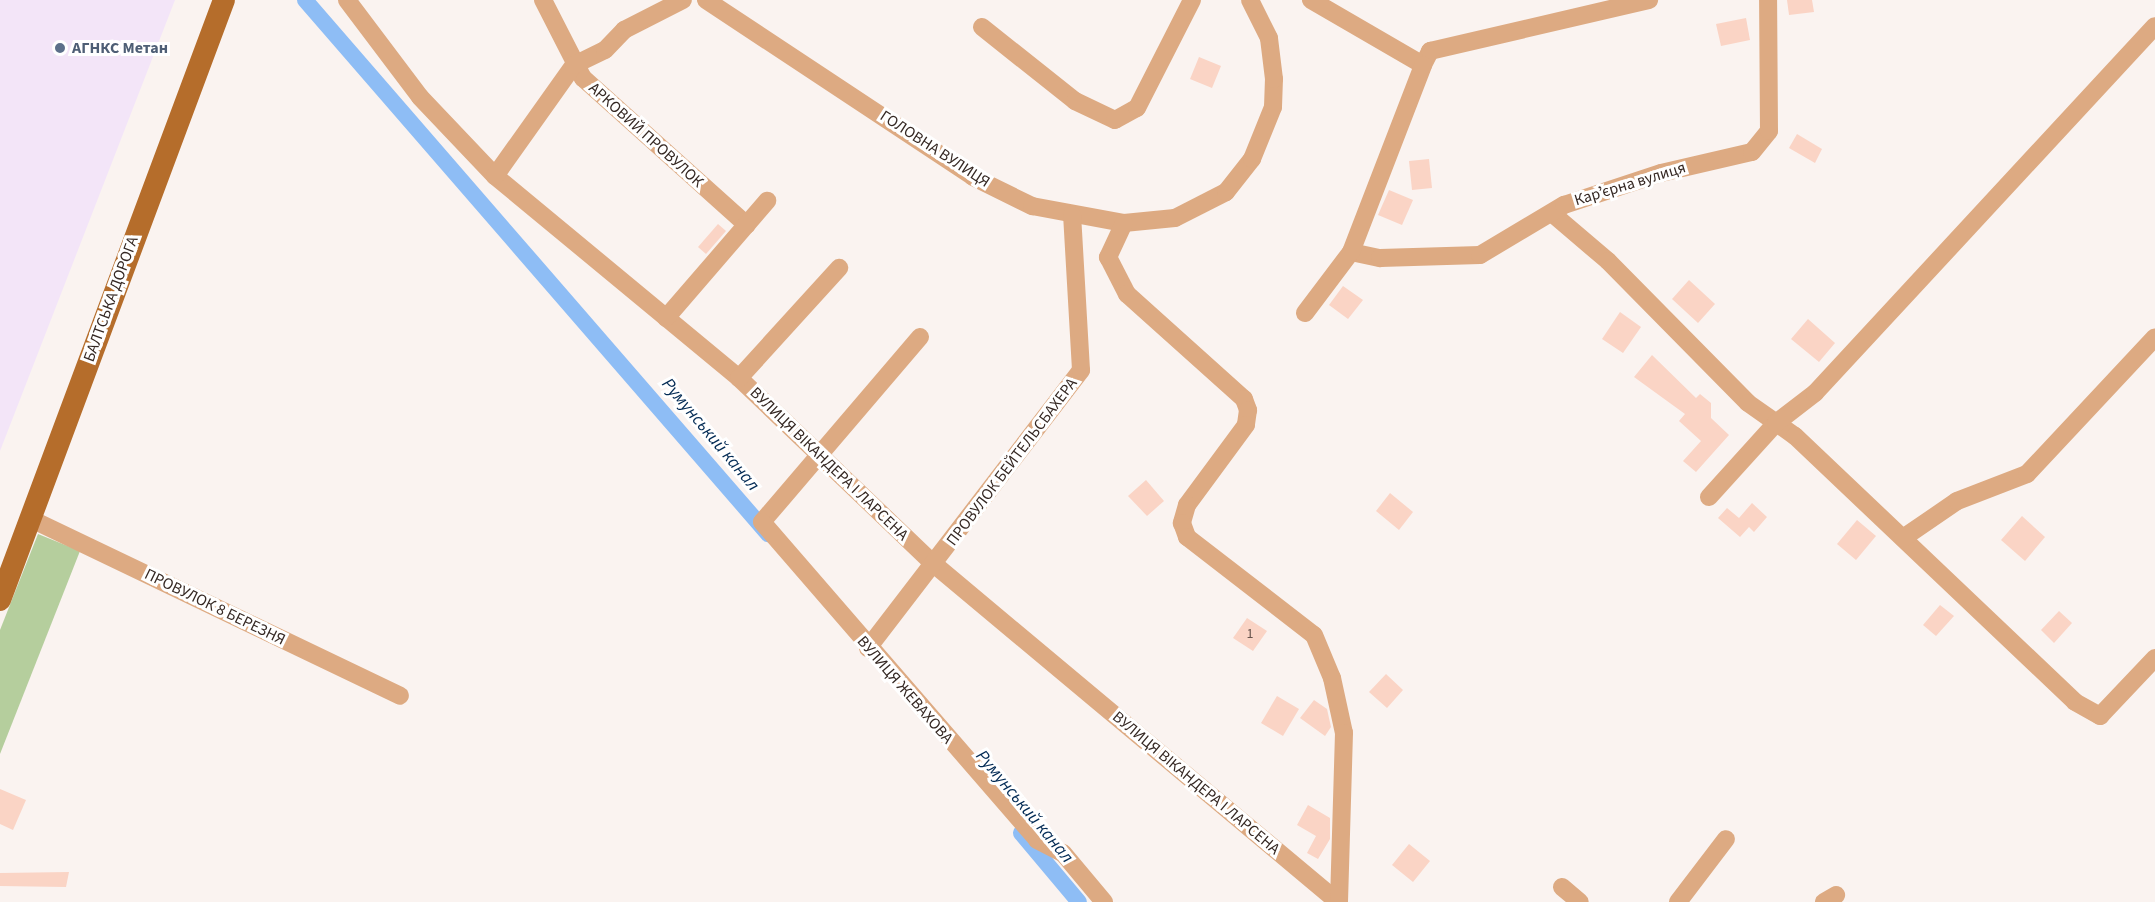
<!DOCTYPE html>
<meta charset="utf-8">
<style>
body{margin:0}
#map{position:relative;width:2155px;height:902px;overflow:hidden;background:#faf3f0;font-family:"Source Sans 3",sans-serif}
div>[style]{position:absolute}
.industrial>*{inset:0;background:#f3e5f8}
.green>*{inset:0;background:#b5ce9d}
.canal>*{height:16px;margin:-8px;padding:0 8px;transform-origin:8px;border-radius:8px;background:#8ebdf5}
.building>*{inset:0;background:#fad4c5}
.minor>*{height:18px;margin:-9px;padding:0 9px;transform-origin:9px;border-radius:9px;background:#ddaa82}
.major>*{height:22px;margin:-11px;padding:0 11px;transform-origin:11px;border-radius:11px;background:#b56d2b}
.dots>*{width:16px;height:16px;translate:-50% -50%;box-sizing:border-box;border:3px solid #fff;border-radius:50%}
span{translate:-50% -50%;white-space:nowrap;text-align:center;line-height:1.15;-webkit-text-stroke:6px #fff;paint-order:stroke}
.number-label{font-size:14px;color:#66534c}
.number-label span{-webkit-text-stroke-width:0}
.service-label{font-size:16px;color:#4e5e75;font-weight:700}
.left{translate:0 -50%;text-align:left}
.street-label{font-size:16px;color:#352823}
.water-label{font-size:18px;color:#002953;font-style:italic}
</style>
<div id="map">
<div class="industrial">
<i style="clip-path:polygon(0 0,175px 0,0 451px)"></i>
</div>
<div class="green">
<i style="clip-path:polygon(38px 534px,80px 551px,0 754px,0 630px)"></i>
</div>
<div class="canal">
<i style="left:305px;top:0;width:707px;rotate:49.07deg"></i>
<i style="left:1021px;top:833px;width:90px;rotate:50deg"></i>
</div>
<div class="building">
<i style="clip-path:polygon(1787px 0,1812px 0,1814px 12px,1789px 15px)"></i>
<i style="clip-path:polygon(1746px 18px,1750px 40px,1721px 46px,1716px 24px)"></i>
<i style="clip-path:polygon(1199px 57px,1221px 66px,1212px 88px,1190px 79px)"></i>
<i style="clip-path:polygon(1797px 134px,1822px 149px,1815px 163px,1789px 148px)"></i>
<i style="clip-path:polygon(1429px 159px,1432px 188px,1412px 190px,1409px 161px)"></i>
<i style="clip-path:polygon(1389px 190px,1413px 200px,1402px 225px,1378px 215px)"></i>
<i style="clip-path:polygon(718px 224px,726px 231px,706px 254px,698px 247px)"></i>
<i style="clip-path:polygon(1689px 280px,1715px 304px,1698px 323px,1672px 299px)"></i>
<i style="clip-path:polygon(1343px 286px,1363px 300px,1348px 319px,1329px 305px)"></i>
<i style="clip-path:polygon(1620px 312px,1641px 327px,1623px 353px,1602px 339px)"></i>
<i style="clip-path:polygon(1808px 319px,1835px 343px,1819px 362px,1791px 339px)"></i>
<i style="clip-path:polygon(1652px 355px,1696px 398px,1700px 394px,1711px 403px,1711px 418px,1729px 435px,1696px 472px,1683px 461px,1701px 441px,1679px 421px,1685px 414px,1634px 377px)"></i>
<i style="clip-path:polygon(1146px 480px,1164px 501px,1147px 516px,1128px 496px)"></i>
<i style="clip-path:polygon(1390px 493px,1413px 512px,1399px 530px,1376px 511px)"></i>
<i style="clip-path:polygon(1752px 503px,1767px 517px,1754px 532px,1749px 527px,1740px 537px,1718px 518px,1727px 508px,1739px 518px)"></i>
<i style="clip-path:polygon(2022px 516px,2045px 537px,2025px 561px,2001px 540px)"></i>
<i style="clip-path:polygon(1857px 520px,1876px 536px,1856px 560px,1837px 544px)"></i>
<i style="clip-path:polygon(1940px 605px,1954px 616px,1936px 636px,1923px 625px)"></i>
<i style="clip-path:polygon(2059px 611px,2072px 623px,2054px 643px,2041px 630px)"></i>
<i style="clip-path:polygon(1247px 618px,1267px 631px,1253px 651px,1233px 638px)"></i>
<i style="clip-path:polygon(1386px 674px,1403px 690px,1387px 708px,1369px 692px)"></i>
<i style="clip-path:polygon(1277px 696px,1299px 709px,1283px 736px,1261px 723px)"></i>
<i style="clip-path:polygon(1314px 700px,1327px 709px,1331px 727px,1325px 736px,1300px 718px)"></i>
<i style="clip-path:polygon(0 789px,26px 800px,13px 830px,0 824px)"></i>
<i style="clip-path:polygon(1308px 805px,1330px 818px,1330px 839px,1318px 859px,1307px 853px,1316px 836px,1297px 825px)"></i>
<i style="clip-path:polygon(1409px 844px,1430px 861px,1413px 882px,1392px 865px)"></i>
<i style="clip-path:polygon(69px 872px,66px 887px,0 886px,0 873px)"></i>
</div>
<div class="minor">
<i style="left:347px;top:0;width:121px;rotate:53deg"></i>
<i style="left:420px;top:97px;width:109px;rotate:46.5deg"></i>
<i style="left:495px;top:176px;width:317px;rotate:39.6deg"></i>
<i style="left:739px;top:378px;width:271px;rotate:43.7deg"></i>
<i style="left:935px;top:565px;width:525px;rotate:39.9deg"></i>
<i style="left:543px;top:0;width:88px;rotate:62.9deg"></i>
<i style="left:583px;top:78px;width:220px;rotate:41.9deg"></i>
<i style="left:706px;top:0;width:320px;rotate:33.5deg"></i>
<i style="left:973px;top:177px;width:66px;rotate:26.2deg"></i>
<i style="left:1032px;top:206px;width:94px;rotate:10.5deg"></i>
<i style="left:1124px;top:223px;width:51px;rotate:-5.6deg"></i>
<i style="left:1175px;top:218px;width:57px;rotate:-27deg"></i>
<i style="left:1226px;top:192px;width:42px;rotate:-51.8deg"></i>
<i style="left:1252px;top:159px;width:56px;rotate:-68deg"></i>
<i style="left:1273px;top:107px;width:28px;rotate:-88deg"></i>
<i style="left:1274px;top:79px;width:41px;rotate:-97deg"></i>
<i style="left:1269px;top:38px;width:42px;rotate:-116.6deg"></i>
<i style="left:1311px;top:0;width:129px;rotate:30.1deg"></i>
<i style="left:1423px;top:65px;width:16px;rotate:-63deg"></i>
<i style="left:1430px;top:51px;width:225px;rotate:-13.1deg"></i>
<i style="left:982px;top:27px;width:119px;rotate:38.5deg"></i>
<i style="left:1075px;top:101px;width:44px;rotate:25.4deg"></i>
<i style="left:1115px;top:120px;width:25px;rotate:-29deg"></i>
<i style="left:1137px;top:108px;width:121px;rotate:-63deg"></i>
<i style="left:495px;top:176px;width:136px;rotate:-54.6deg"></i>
<i style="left:574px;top:65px;width:34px;rotate:-26deg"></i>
<i style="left:605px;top:50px;width:28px;rotate:-46deg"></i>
<i style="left:624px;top:30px;width:66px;rotate:-27deg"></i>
<i style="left:1554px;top:215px;width:71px;rotate:40.4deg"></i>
<i style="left:1608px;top:261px;width:199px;rotate:45.4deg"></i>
<i style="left:1748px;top:403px;width:57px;rotate:35.1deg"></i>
<i style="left:1795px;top:436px;width:386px;rotate:43.5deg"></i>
<i style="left:2075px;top:702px;width:29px;rotate:29deg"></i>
<i style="left:2100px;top:716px;width:80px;rotate:-46.5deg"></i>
<i style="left:1124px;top:223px;width:38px;rotate:115deg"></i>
<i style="left:1108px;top:257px;width:42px;rotate:62.8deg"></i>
<i style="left:1127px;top:294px;width:157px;rotate:41.9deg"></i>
<i style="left:1244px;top:399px;width:12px;rotate:70deg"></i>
<i style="left:1248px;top:410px;width:15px;rotate:98deg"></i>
<i style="left:1246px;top:425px;width:99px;rotate:126.4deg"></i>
<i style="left:1187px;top:505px;width:19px;rotate:106deg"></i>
<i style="left:1182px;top:523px;width:15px;rotate:70deg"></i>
<i style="left:1187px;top:537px;width:160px;rotate:37.7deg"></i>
<i style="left:1314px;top:635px;width:47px;rotate:67.3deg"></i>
<i style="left:1332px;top:678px;width:56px;rotate:77.7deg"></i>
<i style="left:1344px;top:733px;width:169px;rotate:91.7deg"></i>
<i style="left:1351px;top:252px;width:30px;rotate:12deg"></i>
<i style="left:1380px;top:258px;width:100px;rotate:-1.7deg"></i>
<i style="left:1480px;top:255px;width:98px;rotate:-30.8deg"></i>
<i style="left:1564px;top:205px;width:102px;rotate:-18.3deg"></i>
<i style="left:1661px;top:173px;width:93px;rotate:-13deg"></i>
<i style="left:1752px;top:152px;width:27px;rotate:-51deg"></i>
<i style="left:1769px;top:131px;width:131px;rotate:-90.4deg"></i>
<i style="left:1305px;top:313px;width:76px;rotate:-53deg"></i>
<i style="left:1351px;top:252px;width:200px;rotate:-68.9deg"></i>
<i style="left:666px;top:318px;width:155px;rotate:-49.2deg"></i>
<i style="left:920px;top:337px;width:243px;rotate:130.5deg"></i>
<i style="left:762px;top:522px;width:420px;rotate:49.1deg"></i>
<i style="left:1037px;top:840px;width:29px;rotate:27deg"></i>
<i style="left:1063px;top:853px;width:64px;rotate:50.1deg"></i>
<i style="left:739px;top:378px;width:149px;rotate:-47.7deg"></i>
<i style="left:1709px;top:497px;width:100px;rotate:-47.8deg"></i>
<i style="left:1776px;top:423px;width:49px;rotate:-37.6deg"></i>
<i style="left:1815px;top:393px;width:500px;rotate:-47.19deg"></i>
<i style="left:31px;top:519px;width:409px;rotate:25.6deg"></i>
<i style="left:1903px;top:538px;width:65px;rotate:-34.4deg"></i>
<i style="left:1957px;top:501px;width:75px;rotate:-21.1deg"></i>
<i style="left:2027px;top:474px;width:187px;rotate:-46.9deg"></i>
<i style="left:868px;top:648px;width:350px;rotate:-52.5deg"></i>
<i style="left:1081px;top:370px;width:155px;rotate:-93.3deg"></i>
<i style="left:1562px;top:887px;width:23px;rotate:40deg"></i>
<i style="left:1678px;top:902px;width:79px;rotate:-52.7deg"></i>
<i style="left:1824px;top:902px;width:14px;rotate:-30deg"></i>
</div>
<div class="major">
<i style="left:0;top:600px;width:640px;rotate:-69.53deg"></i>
</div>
<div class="dots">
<i style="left:60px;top:48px;background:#5c6f8a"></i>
</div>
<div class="number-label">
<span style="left:1250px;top:634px">1</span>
</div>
<div class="service-label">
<span class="left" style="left:72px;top:48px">АГНКС Метан</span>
</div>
<div class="street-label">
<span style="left:646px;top:135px;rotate:42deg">АРКОВИЙ ПРОВУЛОК</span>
<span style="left:935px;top:149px;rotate:33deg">ГОЛОВНА ВУЛИЦЯ</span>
<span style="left:1630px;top:184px;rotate:-17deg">Карʼєрна вулиця</span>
<span style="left:111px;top:299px;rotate:-70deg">БАЛТСЬКА ДОРОГА</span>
<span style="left:1012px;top:462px;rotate:-53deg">ПРОВУЛОК БЕЙТЕЛЬСБАХЕРА</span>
<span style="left:829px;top:464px;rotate:44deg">ВУЛИЦЯ ВІКАНДЕРА І ЛАРСЕНА</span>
<span style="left:215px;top:607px;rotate:26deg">ПРОВУЛОК 8 БЕРЕЗНЯ</span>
<span style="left:905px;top:690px;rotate:49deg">ВУЛИЦЯ ЖЕВАХОВА</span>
<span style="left:1196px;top:783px;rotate:40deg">ВУЛИЦЯ ВІКАНДЕРА І ЛАРСЕНА</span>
</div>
<div class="water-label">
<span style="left:710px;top:435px;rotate:50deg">Румунський канал</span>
<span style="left:1024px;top:807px;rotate:50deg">Румунський канал</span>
</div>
</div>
